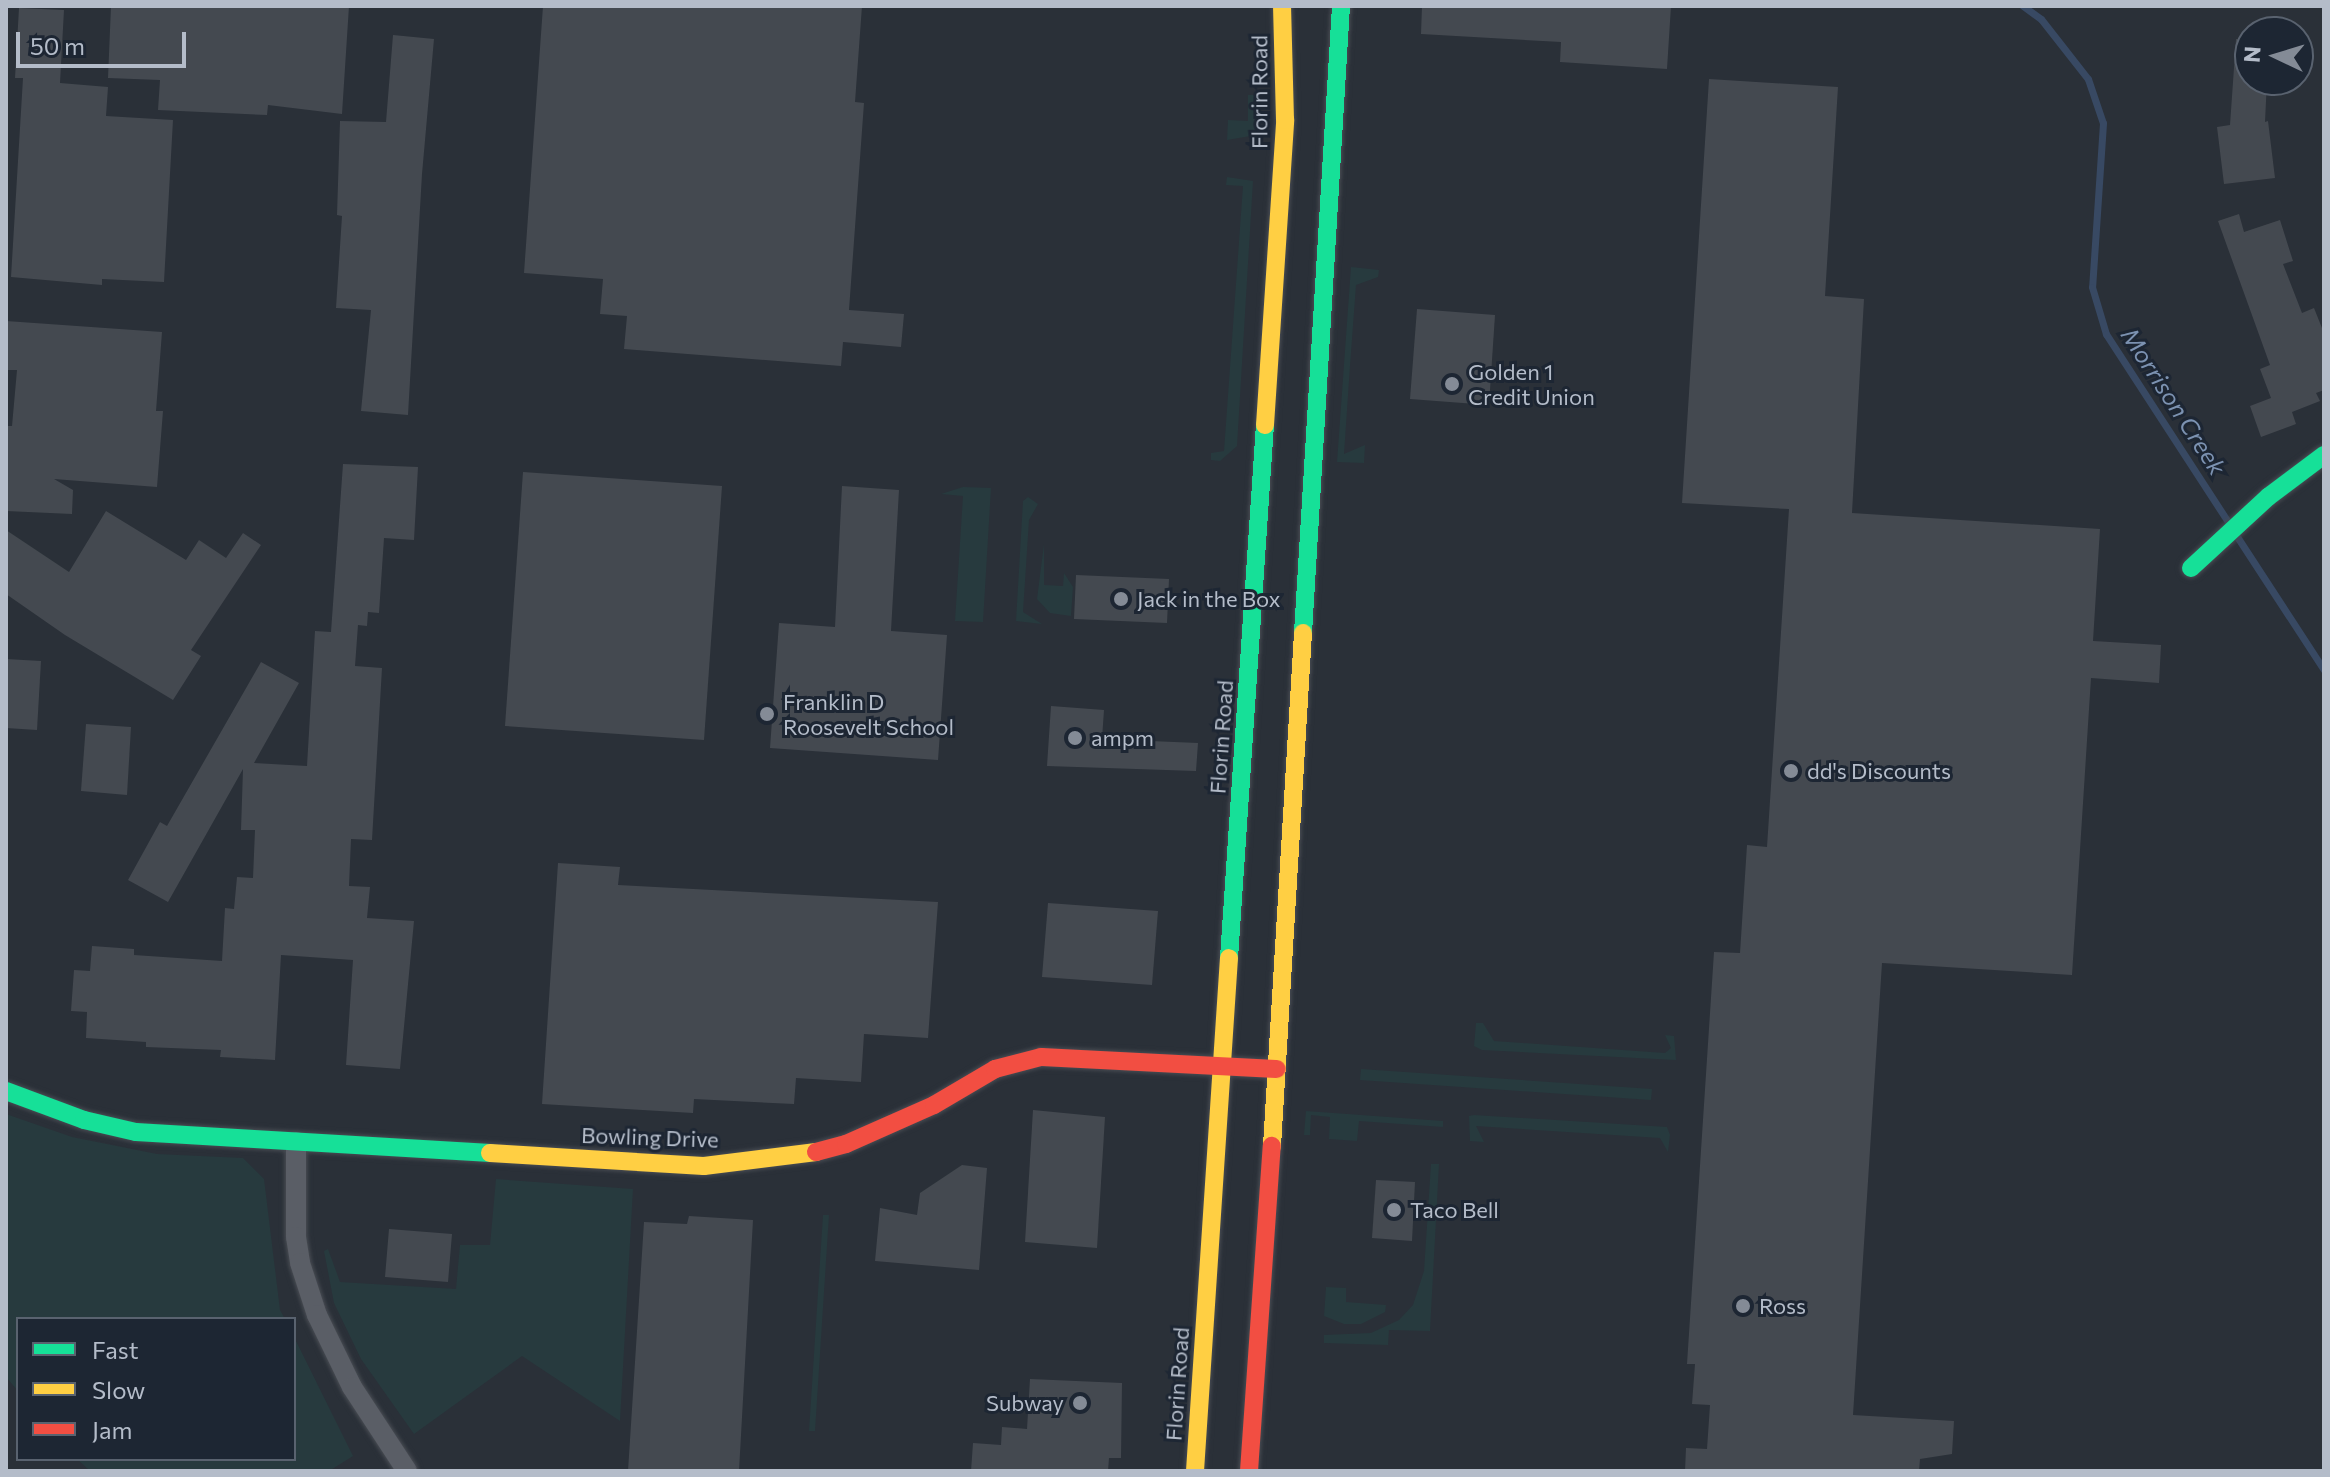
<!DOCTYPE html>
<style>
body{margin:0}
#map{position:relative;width:2330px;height:1477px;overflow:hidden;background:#2a3038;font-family:Commissioner,sans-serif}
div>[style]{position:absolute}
.green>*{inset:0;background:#273a3e}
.stream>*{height:7px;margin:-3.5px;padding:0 3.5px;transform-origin:3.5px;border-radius:3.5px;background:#384963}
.building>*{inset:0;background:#444950}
.roads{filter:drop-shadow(0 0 2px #484c53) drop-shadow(0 0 2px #484c53)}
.street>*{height:20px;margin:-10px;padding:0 10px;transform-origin:10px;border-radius:10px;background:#5a5e66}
.fast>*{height:18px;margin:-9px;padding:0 9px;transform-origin:9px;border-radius:9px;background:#16e098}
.slow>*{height:18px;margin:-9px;padding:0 9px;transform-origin:9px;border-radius:9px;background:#ffcf43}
.jam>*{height:18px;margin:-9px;padding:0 9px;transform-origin:9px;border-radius:9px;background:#f24e42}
.dots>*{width:22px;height:22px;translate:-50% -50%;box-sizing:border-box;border:4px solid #1d2633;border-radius:50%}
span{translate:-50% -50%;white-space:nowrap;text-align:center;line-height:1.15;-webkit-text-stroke:6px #1d2633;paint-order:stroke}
.street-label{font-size:22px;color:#b4bcc9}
.poi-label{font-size:22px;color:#b4bcc9}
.left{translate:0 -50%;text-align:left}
.right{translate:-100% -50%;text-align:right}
.water-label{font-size:24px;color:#7c92b1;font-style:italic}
.frame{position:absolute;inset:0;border:8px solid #b4bcc9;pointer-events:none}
.legend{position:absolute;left:16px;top:1317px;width:280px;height:144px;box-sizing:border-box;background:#1d2633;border:2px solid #59626f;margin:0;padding:10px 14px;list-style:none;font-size:24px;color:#b4bcc9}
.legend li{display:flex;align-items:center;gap:16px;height:40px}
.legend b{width:40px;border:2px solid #59626f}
.north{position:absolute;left:2234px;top:16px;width:80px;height:80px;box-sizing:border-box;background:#1d2633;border:2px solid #59626f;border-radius:50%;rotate:274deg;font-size:22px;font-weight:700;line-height:32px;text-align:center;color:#b4bcc9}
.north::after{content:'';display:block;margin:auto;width:28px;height:36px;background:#848b96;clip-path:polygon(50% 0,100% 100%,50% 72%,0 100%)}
.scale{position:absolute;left:16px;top:32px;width:170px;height:36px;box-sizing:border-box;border:4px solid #b4bcc9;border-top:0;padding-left:10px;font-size:24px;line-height:28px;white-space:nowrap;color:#b4bcc9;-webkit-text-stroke:6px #1d2633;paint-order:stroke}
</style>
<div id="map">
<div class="green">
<i style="clip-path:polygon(1248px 95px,1257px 95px,1256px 135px,1227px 140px,1228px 120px,1248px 121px)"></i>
<i style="clip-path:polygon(1227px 177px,1253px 181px,1237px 446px,1220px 461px,1211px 460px,1211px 453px,1224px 451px,1243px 186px,1226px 185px)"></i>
<i style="clip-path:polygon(1351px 267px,1379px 270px,1378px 277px,1356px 285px,1350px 366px,1344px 454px,1365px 445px,1364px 463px,1337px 462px)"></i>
<i style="clip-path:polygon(963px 487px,991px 488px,983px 622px,955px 621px,963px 496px,941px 494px)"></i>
<i style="clip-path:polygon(1028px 497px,1038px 504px,1029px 520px,1023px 612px,1042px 624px,1016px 621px,1023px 501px)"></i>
<i style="clip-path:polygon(1044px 544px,1044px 585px,1063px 586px,1064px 573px,1073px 587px,1071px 616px,1050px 613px,1037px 599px)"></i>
<i style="clip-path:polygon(1476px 1023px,1483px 1023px,1494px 1041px,1665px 1053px,1671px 1048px,1665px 1035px,1674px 1036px,1676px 1060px,1482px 1050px,1474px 1046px)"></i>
<i style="clip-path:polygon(1361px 1069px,1652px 1089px,1651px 1100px,1360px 1080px)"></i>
<i style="clip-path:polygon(1306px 1111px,1443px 1121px,1443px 1127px,1359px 1121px,1357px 1141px,1329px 1139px,1330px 1117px,1311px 1115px,1310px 1135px,1304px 1135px)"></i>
<i style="clip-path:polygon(6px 1114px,72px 1137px,157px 1154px,243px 1158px,264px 1179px,280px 1310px,285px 1319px,18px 1319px,18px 1391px,6px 1377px)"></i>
<i style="clip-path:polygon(1474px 1115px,1667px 1127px,1670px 1135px,1668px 1152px,1660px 1138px,1476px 1126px,1484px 1142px,1470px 1141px,1469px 1116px)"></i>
<i style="clip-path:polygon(1431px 1164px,1439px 1164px,1430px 1331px,1389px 1330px,1388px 1345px,1324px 1343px,1324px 1335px,1371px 1333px,1399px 1320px,1413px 1305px,1424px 1271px)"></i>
<i style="clip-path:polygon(496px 1179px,633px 1189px,620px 1421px,522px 1356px,414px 1434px,361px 1359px,334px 1303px,324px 1251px,328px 1249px,340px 1282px,456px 1289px,460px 1245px,490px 1245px)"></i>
<i style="clip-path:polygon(823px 1215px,829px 1215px,815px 1431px,809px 1431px)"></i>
<i style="clip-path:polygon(1326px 1287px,1346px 1288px,1346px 1302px,1386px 1305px,1385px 1312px,1361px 1324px,1344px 1324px,1324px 1316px)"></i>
<i style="clip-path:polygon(294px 1337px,353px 1456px,329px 1471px,90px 1471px,77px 1459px,294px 1459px)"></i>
</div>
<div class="stream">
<i style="left:2023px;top:6px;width:22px;rotate:36deg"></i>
<i style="left:2041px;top:19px;width:76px;rotate:51.9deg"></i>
<i style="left:2088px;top:79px;width:46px;rotate:71.2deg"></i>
<i style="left:2103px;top:123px;width:164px;rotate:93.8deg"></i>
<i style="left:2092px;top:287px;width:49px;rotate:73.4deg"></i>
<i style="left:2106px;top:334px;width:228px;rotate:57deg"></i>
<i style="left:2236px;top:535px;width:161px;rotate:56.9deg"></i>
</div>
<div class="building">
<i style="clip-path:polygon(111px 6px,349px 6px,342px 114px,268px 105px,267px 115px,158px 110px,160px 80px,108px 78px)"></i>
<i style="clip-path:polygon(543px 6px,862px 6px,855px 102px,864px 103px,849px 310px,904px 314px,901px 347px,843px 342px,841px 366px,624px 349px,627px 316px,600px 314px,603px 279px,524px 273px)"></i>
<i style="clip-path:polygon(1422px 6px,1671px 6px,1667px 69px,1560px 62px,1561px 42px,1421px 34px)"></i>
<i style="clip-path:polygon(19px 8px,64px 10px,60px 83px,108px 87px,106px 116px,173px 120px,164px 282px,102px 279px,102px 285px,11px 277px,23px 78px,15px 78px)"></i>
<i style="clip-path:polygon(393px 35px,434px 39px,422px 174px,408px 415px,361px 411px,371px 310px,336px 308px,342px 216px,337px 215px,340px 121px,386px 122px)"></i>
<i style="clip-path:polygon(2236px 39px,2250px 40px,2250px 80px,2267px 80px,2265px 122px,2268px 121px,2275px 178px,2224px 184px,2217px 127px,2230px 125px)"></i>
<i style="clip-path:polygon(1709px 79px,1838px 87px,1825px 296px,1864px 299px,1852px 513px,2100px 529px,2093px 641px,2161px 645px,2159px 683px,2091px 678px,2072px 975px,1882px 963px,1853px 1415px,1954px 1421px,1952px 1454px,1920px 1459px,1919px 1471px,1685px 1471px,1686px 1448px,1707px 1449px,1710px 1405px,1692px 1404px,1695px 1364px,1687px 1364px,1714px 952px,1740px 953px,1747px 845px,1767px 847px,1789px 509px,1682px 503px)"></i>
<i style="clip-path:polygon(2239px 214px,2244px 232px,2280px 220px,2293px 261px,2283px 264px,2302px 313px,2314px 308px,2324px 333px,2324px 390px,2316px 393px,2320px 401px,2292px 412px,2296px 424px,2261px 437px,2250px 406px,2271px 398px,2260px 369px,2270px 365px,2218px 221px)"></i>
<i style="clip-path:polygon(1417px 309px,1495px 315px,1489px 405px,1410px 399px)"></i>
<i style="clip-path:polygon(6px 321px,162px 332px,156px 411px,163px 411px,157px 487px,54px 479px,73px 490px,72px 514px,6px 511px,6px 426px,12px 426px,17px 370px,6px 370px)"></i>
<i style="clip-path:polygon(343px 464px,418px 467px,414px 540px,384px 538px,379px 613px,368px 612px,367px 626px,358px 625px,355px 666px,382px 668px,372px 840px,351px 839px,349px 886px,370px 887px,367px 918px,414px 921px,400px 1069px,346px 1065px,353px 960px,281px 955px,275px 1060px,220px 1057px,221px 1050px,146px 1047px,146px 1042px,86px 1038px,87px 1012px,71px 1011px,74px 970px,90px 971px,92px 946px,134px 949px,134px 955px,222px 961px,225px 908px,234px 909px,237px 877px,253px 878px,255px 830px,241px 830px,243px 769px,168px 902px,128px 880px,160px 822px,167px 826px,261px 662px,299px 683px,254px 763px,307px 766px,315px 631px,331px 632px)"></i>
<i style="clip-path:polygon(523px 472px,722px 486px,704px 740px,505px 726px)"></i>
<i style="clip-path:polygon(842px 486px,899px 490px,891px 631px,947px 635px,938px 760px,770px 748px,779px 623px,835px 627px)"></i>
<i style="clip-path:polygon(106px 511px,186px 560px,199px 540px,226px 558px,243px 533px,261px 545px,191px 650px,201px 656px,173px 700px,65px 635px,6px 594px,6px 530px,69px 572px)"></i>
<i style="clip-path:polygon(1076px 575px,1169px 579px,1167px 623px,1074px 619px)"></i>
<i style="clip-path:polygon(6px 659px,41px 661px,37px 730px,6px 728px)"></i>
<i style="clip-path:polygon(1051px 706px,1104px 710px,1102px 739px,1198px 743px,1196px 771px,1047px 766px)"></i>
<i style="clip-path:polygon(86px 724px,131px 727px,127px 795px,81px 791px)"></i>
<i style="clip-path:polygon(558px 863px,620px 867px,618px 885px,938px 902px,928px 1038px,864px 1034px,861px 1082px,796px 1078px,794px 1104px,694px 1099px,693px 1113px,542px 1104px)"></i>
<i style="clip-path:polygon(1048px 903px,1158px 911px,1152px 985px,1042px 977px)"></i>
<i style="clip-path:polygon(1033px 1110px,1105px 1117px,1097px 1248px,1025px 1242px)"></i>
<i style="clip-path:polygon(962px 1165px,987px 1168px,979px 1270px,875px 1261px,880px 1208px,917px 1215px,920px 1193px)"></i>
<i style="clip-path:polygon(1376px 1180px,1415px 1182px,1412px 1241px,1372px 1238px)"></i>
<i style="clip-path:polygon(689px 1216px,753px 1220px,739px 1471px,628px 1471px,644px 1222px,687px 1224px)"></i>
<i style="clip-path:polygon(389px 1229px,452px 1234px,448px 1282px,385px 1277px)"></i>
<i style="clip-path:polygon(1030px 1379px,1122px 1383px,1121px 1458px,1109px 1458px,1108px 1471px,971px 1471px,973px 1443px,1001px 1445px,1002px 1427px,1027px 1429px)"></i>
</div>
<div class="roads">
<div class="street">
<i style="left:296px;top:1142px;width:95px;rotate:90deg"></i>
<i style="left:296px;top:1237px;width:26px;rotate:81deg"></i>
<i style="left:300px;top:1263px;width:55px;rotate:71.9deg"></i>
<i style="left:317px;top:1315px;width:80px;rotate:64.1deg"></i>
<i style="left:352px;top:1387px;width:100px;rotate:56.8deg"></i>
</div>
<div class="fast">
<i style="left:2191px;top:568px;width:105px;rotate:-42.7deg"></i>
<i style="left:2268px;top:497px;width:70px;rotate:-36.9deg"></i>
<i style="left:1303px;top:633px;width:628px;rotate:-86.53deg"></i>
<i style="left:1229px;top:958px;width:534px;rotate:-86.14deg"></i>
<i style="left:6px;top:1091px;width:83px;rotate:20.4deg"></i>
<i style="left:84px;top:1120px;width:53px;rotate:13deg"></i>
<i style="left:136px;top:1132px;width:355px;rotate:3.4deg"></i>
</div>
<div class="slow">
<i style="left:1265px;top:425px;width:306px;rotate:-86.2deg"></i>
<i style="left:1285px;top:120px;width:114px;rotate:-91.5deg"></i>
<i style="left:1272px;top:1146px;width:514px;rotate:-86.54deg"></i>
<i style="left:490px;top:1153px;width:214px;rotate:3.5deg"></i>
<i style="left:704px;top:1166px;width:113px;rotate:-7.1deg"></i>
<i style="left:1195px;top:1471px;width:514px;rotate:-86.21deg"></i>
</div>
<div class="jam">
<i style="left:816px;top:1152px;width:31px;rotate:-15deg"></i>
<i style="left:846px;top:1144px;width:96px;rotate:-23.9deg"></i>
<i style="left:934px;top:1105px;width:71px;rotate:-30.5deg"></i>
<i style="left:995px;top:1069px;width:48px;rotate:-14.6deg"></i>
<i style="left:1041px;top:1057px;width:236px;rotate:2.9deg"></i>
<i style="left:1249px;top:1471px;width:326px;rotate:-86deg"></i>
</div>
</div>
<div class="dots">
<i style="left:1452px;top:384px;background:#848b96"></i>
<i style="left:1121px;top:599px;background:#848b96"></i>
<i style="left:767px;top:714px;background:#848b96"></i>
<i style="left:1075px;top:738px;background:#848b96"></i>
<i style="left:1791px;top:771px;background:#848b96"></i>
<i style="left:1394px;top:1210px;background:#848b96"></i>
<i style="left:1743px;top:1306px;background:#848b96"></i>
<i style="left:1080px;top:1403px;background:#848b96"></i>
</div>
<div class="street-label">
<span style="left:1259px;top:92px;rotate:-90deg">Florin Road</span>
<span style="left:1221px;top:737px;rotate:-86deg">Florin Road</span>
<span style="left:650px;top:1137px;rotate:2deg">Bowling Drive</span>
<span style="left:1177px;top:1384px;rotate:-86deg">Florin Road</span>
</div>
<div class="poi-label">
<span class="left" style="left:1468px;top:384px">Golden 1<br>Credit Union</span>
<span class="left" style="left:1137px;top:599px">Jack in the Box</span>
<span class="left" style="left:783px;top:714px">Franklin D<br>Roosevelt School</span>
<span class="left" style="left:1091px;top:738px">ampm</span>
<span class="left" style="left:1807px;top:771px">dd's Discounts</span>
<span class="left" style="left:1410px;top:1210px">Taco Bell</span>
<span class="left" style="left:1759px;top:1306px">Ross</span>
<span class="right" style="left:1064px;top:1403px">Subway</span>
</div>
<div class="water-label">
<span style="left:2174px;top:401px;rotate:57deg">Morrison Creek</span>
</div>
<div class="frame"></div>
<ul class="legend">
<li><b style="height:10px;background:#16e098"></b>Fast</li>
<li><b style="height:10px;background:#ffcf43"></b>Slow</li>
<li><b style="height:10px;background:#f24e42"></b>Jam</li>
</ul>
<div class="north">N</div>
<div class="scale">50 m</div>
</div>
